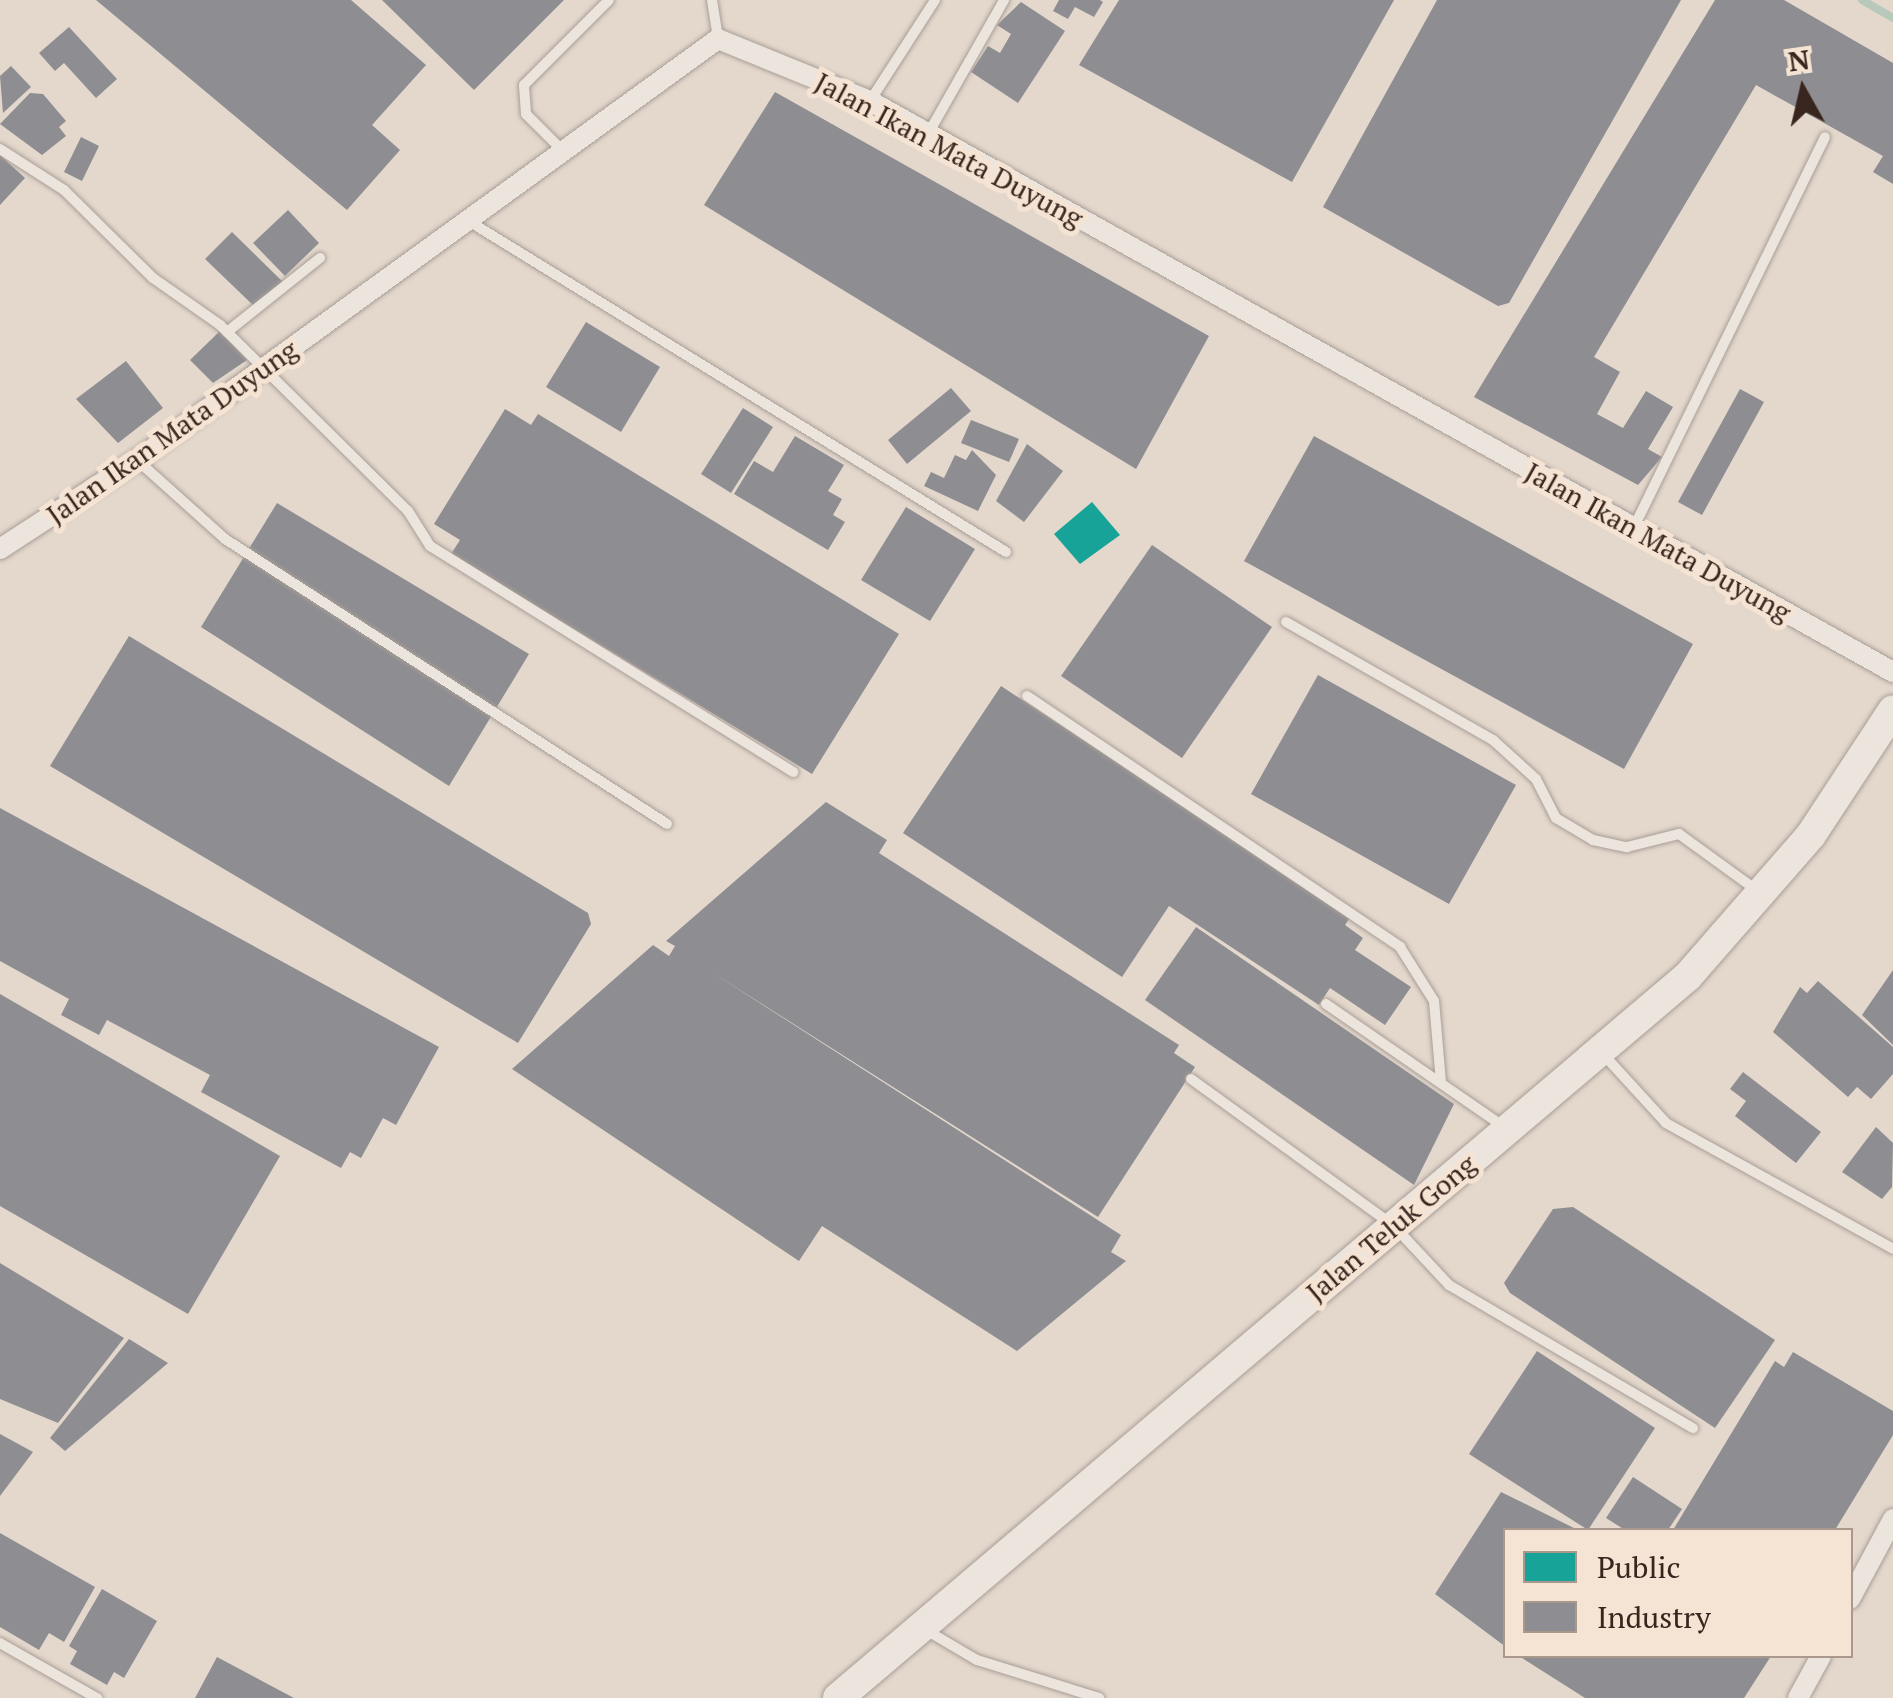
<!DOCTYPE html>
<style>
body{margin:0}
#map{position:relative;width:1893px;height:1698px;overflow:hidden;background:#e4d8cd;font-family:"PT Serif",serif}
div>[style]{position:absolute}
.public>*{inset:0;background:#17a398}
.industry>*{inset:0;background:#8d8d92}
.stream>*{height:8px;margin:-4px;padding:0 4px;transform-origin:4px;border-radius:4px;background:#b8c8bb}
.roads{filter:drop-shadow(0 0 2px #a99e96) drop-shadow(0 0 2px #a99e96)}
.lane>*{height:10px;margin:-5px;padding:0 5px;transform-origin:5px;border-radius:5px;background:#ece5de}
.street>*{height:20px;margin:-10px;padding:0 10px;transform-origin:10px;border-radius:10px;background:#ece5de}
.secondary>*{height:30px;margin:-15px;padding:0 15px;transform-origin:15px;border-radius:15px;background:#ece5de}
span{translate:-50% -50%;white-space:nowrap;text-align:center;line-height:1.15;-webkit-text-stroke:10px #f5e4d3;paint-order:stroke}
.street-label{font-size:28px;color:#38251e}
.legend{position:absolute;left:1503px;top:1528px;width:350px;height:130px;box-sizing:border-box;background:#f5e4d3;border:2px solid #a9988b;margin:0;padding:12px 18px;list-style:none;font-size:30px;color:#38251e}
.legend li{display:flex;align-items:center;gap:20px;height:50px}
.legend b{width:50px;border:2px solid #a9988b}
.north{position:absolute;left:1753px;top:40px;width:100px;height:100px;-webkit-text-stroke:8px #f5e4d3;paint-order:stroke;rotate:352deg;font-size:28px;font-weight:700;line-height:40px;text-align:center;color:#38251e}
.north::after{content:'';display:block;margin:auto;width:35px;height:45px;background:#38251e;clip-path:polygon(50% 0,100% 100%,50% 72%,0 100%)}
</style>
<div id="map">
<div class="public">
<i style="clip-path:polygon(1092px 502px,1120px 535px,1080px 564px,1054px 534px)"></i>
</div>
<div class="industry">
<i style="clip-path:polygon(96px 0,351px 0,426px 65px,372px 125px,400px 150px,347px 210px)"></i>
<i style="clip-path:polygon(382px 0,564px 0,474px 90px)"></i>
<i style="clip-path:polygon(1059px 0,1100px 0,1103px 2px,1094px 17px,1075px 7px,1068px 19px,1053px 11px)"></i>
<i style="clip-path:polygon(1119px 0,1394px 0,1292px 182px,1079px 65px)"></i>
<i style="clip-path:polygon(1437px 0,1681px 0,1509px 303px,1498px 306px,1323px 207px)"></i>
<i style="clip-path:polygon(1715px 0,1784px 0,1893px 63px,1893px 184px,1873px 172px,1883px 156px,1756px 85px,1594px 357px,1620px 372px,1597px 414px,1623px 428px,1646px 391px,1673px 407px,1648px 449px,1662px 457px,1638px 485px,1474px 397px)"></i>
<i style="clip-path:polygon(1021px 2px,1065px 31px,1018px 103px,971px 72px,988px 46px,1000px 53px,1011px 34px,997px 25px)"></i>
<i style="clip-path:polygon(69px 27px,117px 79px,96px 98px,64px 63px,55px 71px,39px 53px)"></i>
<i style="clip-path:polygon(11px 66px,31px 87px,3px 113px,0 76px)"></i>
<i style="clip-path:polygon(775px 92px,1209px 336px,1136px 469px,704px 205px)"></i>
<i style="clip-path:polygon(30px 93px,43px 94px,66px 121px,59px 127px,66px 136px,42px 155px,0 124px)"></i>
<i style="clip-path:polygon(81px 137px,99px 146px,82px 181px,64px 172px)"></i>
<i style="clip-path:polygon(0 155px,25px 178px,0 205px)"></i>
<i style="clip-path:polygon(288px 210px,319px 243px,285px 276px,253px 243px)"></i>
<i style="clip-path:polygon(232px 232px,284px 283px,258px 310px,205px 259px)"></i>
<i style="clip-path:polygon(586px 322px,660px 367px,621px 432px,546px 387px)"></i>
<i style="clip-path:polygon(220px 331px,247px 360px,213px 383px,190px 360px)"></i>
<i style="clip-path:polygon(126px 361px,163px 408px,118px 443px,76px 399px)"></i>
<i style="clip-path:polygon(951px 388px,971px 411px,907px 464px,888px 440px)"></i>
<i style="clip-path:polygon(1740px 389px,1764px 402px,1702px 515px,1678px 502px)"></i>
<i style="clip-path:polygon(743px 408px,773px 427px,731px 493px,701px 474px)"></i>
<i style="clip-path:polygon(505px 409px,531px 425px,538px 414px,899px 634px,812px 774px,451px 554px,460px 540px,434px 524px)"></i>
<i style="clip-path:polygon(971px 420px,1019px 439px,1009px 462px,961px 443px)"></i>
<i style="clip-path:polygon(795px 436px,844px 465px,828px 491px,842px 499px,833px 515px,845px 522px,828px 550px,734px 494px,754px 461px,773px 472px)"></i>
<i style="clip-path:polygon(1314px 436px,1693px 644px,1624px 769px,1244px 561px)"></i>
<i style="clip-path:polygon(1027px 444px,1063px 471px,1024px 522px,996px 501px)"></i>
<i style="clip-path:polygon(972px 450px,996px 475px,978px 511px,924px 486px,931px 472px,944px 478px,955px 455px,966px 460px)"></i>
<i style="clip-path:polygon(277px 503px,529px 654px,449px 786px,201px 627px)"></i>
<i style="clip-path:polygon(906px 507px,975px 549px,930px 621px,861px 580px)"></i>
<i style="clip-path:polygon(1152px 545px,1272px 627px,1182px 758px,1061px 676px)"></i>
<i style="clip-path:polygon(129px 636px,588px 913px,591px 924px,518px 1043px,50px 766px)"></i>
<i style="clip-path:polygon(1318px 675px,1516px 785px,1449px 904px,1251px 794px)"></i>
<i style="clip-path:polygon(1001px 686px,1351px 916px,1345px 925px,1363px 938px,1355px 950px,1411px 987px,1385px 1025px,1330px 988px,1319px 1005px,1169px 906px,1122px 977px,903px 833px)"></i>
<i style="clip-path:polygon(826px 802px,887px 840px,879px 853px,1179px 1045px,1174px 1053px,1195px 1067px,1098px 1217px,710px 971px,1121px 1235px,1111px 1252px,1126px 1261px,1017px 1351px,822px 1226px,799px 1261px,512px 1069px,653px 945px,669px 956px,675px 946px,666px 941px)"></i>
<i style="clip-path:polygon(0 808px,439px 1047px,396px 1125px,383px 1118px,361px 1158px,350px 1152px,341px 1168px,201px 1092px,210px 1075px,107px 1020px,99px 1035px,61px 1015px,69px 999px,0 961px)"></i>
<i style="clip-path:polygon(1196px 927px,1454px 1104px,1414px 1185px,1145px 1000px)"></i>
<i style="clip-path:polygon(1893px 970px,1893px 1045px,1862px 1015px)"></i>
<i style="clip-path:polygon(1818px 981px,1893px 1047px,1893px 1074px,1871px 1099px,1857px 1087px,1848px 1097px,1773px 1032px,1800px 987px,1807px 993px)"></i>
<i style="clip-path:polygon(0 994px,280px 1156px,188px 1314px,0 1206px)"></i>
<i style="clip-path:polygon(1743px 1072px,1821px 1132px,1796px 1163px,1735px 1116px,1746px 1101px,1730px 1089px)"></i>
<i style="clip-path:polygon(1876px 1127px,1893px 1143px,1892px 1187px,1882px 1199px,1842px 1172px)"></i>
<i style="clip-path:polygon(1573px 1207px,1775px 1340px,1715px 1428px,1510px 1293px,1504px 1283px,1553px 1209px)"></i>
<i style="clip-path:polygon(0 1263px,124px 1338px,58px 1423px,0 1399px)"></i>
<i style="clip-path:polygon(129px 1339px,168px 1363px,65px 1451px,50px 1438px)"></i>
<i style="clip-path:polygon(1537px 1351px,1655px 1428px,1588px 1530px,1469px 1454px)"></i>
<i style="clip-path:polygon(1793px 1352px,1893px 1411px,1893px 1435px,1835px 1530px,1673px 1530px,1775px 1361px,1784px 1367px)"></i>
<i style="clip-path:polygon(0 1434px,33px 1452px,0 1496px)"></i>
<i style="clip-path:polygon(1633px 1477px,1682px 1509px,1668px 1530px,1625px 1530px,1606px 1518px)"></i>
<i style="clip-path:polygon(1501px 1492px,1578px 1530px,1506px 1530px,1506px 1647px,1435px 1594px)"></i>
<i style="clip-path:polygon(0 1533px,95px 1587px,64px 1642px,49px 1633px,39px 1650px,0 1627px)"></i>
<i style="clip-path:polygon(102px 1589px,157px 1621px,124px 1678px,114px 1672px,107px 1685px,70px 1664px,77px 1651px,69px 1646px)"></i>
<i style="clip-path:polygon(1519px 1656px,1771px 1656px,1744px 1698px,1585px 1698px)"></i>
<i style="clip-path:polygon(217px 1657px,294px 1698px,195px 1698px)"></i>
</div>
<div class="stream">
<i style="left:1862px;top:0;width:36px;rotate:30deg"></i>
</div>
<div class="roads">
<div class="lane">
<i style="left:712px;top:0;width:39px;rotate:81deg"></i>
<i style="left:870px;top:101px;width:120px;rotate:-57.2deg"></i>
<i style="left:928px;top:134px;width:154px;rotate:-60.4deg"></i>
<i style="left:0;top:149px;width:76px;rotate:32.6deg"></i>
<i style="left:64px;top:190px;width:125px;rotate:44.7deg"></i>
<i style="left:153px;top:278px;width:82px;rotate:35deg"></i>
<i style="left:220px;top:325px;width:264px;rotate:44.7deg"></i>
<i style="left:408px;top:511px;width:41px;rotate:57.8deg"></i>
<i style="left:430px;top:546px;width:428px;rotate:31.9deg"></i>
<i style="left:561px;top:149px;width:49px;rotate:-135deg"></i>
<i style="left:526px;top:114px;width:29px;rotate:-94deg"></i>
<i style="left:524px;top:85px;width:120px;rotate:-45deg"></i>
<i style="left:467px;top:220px;width:633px;rotate:31.63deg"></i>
<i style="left:227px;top:332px;width:119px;rotate:-38.5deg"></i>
<i style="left:137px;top:460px;width:118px;rotate:41.9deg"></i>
<i style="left:225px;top:539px;width:526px;rotate:32.81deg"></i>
<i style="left:1634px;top:527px;width:434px;rotate:-63.9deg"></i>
<i style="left:1286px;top:622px;width:238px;rotate:29.7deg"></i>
<i style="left:1493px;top:740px;width:58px;rotate:42.2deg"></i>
<i style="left:1536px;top:779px;width:44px;rotate:62.9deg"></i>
<i style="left:1556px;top:818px;width:43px;rotate:30.7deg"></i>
<i style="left:1593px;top:840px;width:35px;rotate:12deg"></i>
<i style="left:1627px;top:847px;width:54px;rotate:-14deg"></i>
<i style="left:1679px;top:834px;width:99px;rotate:35.9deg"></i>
<i style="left:1027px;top:696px;width:450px;rotate:33.9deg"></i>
<i style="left:1400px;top:947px;width:64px;rotate:57.8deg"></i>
<i style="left:1434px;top:1001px;width:82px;rotate:85.1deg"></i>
<i style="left:1326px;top:1004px;width:215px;rotate:34.6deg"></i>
<i style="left:1604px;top:1055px;width:92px;rotate:47.6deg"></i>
<i style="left:1666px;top:1123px;width:260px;rotate:29deg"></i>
<i style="left:1191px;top:1079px;width:251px;rotate:35.9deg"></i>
<i style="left:1394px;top:1226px;width:81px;rotate:47deg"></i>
<i style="left:1449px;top:1285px;width:283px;rotate:30.4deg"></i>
<i style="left:926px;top:1630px;width:59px;rotate:30.5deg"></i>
<i style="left:977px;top:1660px;width:128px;rotate:17.3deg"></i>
<i style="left:0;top:1643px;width:112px;rotate:29.6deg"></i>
</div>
<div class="street">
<i style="left:0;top:549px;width:163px;rotate:-33deg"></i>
<i style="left:137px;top:460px;width:717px;rotate:-35.93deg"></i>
<i style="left:718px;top:39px;width:164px;rotate:22.2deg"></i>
<i style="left:870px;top:101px;width:1172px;rotate:29.17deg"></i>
<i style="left:1850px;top:1599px;width:91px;rotate:-61.7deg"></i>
<i style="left:1798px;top:1698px;width:48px;rotate:-61.3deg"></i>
</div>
<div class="secondary">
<i style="left:838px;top:1698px;width:1115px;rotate:-40.34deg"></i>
<i style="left:1688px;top:976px;width:187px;rotate:-48.9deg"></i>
<i style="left:1811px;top:835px;width:149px;rotate:-56.7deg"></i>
</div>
</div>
<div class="street-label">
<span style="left:949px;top:150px;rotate:28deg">Jalan Ikan Mata Duyung</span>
<span style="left:172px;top:432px;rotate:-35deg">Jalan Ikan Mata Duyung</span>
<span style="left:1658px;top:542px;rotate:29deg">Jalan Ikan Mata Duyung</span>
<span style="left:1391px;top:1228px;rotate:-40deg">Jalan Teluk Gong</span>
</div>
<ul class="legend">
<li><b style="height:28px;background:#17a398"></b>Public</li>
<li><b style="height:28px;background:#8d8d92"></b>Industry</li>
</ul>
<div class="north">N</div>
</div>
